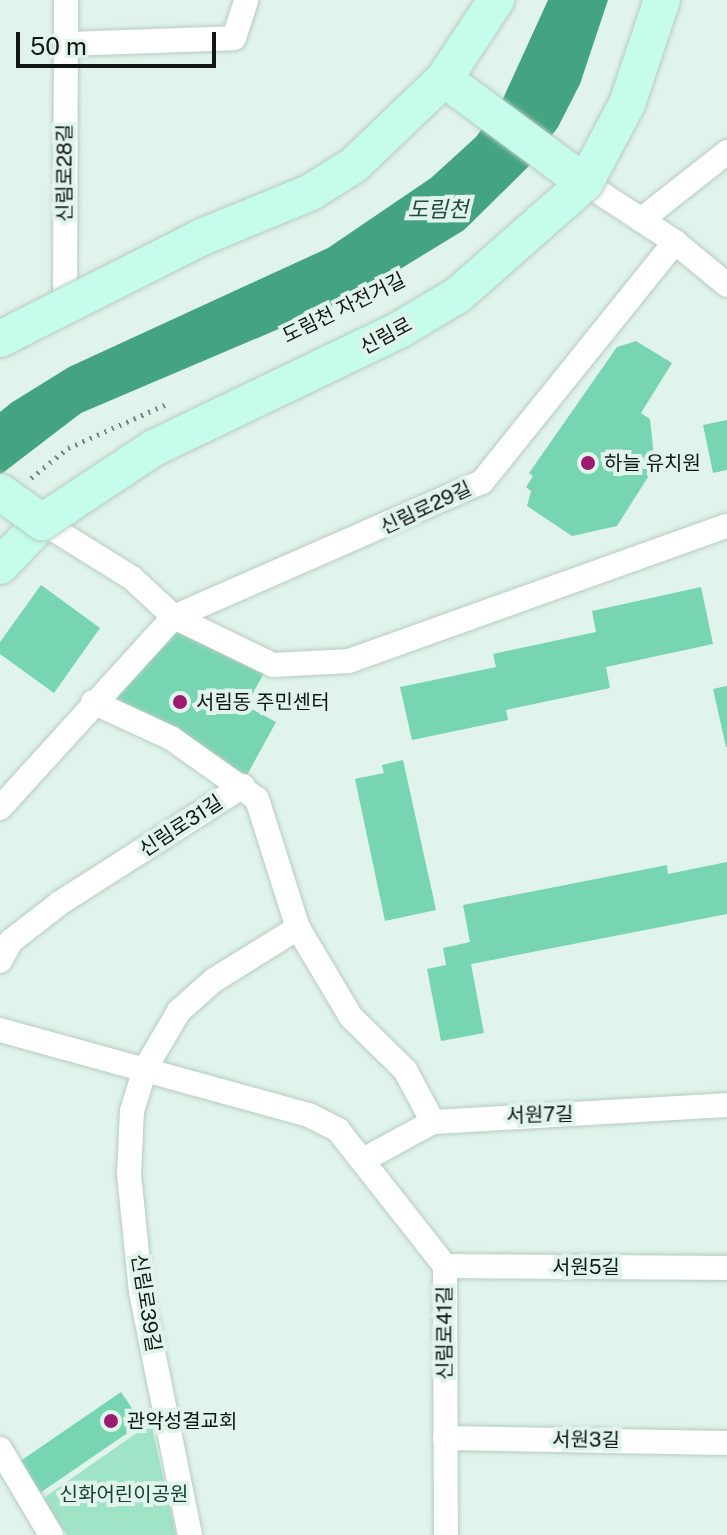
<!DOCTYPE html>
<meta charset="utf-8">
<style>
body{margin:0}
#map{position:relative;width:727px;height:1535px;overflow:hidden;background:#e0f4eb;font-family:"Public Sans","Noto Sans KR",sans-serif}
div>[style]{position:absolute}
.green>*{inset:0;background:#9fe4c7}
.water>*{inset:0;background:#44a482}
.building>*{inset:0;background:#77d5b1}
.path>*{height:5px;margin-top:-2.5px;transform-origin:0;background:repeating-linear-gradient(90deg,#7a8882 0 2px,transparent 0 8px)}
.roads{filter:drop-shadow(0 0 2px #b7cbc2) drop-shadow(0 0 2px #b7cbc2)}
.street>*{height:24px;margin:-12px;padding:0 12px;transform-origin:12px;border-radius:12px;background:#fff}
.secondary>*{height:36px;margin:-18px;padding:0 18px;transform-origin:18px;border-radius:18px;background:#c6fceb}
.bridges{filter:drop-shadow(0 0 2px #b7cbc2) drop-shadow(0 0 2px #b7cbc2)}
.secondary-bridge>*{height:36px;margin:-18px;padding:0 18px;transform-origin:18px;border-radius:18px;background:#c6fceb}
.dots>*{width:22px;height:22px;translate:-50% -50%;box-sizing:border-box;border:4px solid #e0f4eb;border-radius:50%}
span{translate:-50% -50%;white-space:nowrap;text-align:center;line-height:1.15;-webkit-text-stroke:8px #e0f4eb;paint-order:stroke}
.street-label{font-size:20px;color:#101714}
.poi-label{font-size:20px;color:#101714}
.left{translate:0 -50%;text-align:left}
.park-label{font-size:20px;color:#174132}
.water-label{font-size:22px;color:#224b3c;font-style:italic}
.scale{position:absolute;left:16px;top:32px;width:200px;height:36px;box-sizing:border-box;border:4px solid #101714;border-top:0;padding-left:10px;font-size:24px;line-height:28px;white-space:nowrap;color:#101714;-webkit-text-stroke:6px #e0f4eb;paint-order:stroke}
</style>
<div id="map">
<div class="green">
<i style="clip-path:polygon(151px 1423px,176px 1535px,67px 1535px,42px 1499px)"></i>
</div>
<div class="water">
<i style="clip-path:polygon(548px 0,608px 0,580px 84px,558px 127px,531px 164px,464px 230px,356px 296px,81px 413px,0 475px,0 412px,11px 403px,69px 367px,328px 248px,431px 178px,476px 137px,501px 103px)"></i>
</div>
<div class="building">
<i style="clip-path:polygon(636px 341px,672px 363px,641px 413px,650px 419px,655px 466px,617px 526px,572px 536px,527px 506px,531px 491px,526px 487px,533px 476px,529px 473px,617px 347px)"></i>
<i style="clip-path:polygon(727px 420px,727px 470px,713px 473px,703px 425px)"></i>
<i style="clip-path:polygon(41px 585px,100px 628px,54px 693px,0 654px,0 642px)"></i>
<i style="clip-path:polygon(701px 587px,713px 644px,606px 667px,610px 688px,506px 710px,508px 720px,412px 740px,400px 687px,496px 667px,493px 654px,596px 632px,592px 611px)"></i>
<i style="clip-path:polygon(177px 625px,264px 673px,246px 706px,276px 722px,247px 775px,106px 698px)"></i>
<i style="clip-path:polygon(727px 686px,727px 747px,726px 747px,713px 689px)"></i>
<i style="clip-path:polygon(403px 760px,436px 910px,385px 921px,355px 779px,384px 773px,382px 765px)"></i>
<i style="clip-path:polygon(727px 862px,727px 914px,471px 964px,484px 1033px,441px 1041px,427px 969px,446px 965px,443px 948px,470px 942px,463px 905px,667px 865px,668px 874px)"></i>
<i style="clip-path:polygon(121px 1392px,142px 1423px,37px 1495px,16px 1464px)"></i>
</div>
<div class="path">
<i style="left:31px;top:478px;width:48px;rotate:-39deg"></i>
<i style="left:68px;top:448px;width:111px;rotate:-24deg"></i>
</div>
<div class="roads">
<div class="street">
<i style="left:66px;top:44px;width:168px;rotate:-2deg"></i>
<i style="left:234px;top:38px;width:40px;rotate:-72deg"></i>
<i style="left:585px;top:183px;width:108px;rotate:33.2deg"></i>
<i style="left:675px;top:242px;width:67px;rotate:39.6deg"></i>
<i style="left:641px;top:220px;width:110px;rotate:-38.3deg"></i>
<i style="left:65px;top:303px;width:303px;rotate:-89.8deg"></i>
<i style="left:42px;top:522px;width:106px;rotate:31.9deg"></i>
<i style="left:132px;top:578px;width:57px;rotate:42.9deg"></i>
<i style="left:174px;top:617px;width:110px;rotate:25.9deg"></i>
<i style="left:273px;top:665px;width:76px;rotate:-3deg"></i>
<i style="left:349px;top:661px;width:401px;rotate:-19.7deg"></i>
<i style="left:93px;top:702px;width:86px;rotate:24.8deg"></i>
<i style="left:171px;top:738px;width:105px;rotate:35.3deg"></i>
<i style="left:257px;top:799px;width:135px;rotate:72.4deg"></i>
<i style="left:298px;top:928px;width:104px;rotate:59.2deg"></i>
<i style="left:351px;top:1017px;width:76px;rotate:44.5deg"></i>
<i style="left:405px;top:1070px;width:59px;rotate:61.7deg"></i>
<i style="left:0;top:808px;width:258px;rotate:-47.7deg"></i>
<i style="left:174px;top:617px;width:336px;rotate:-23.7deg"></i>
<i style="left:482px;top:482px;width:308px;rotate:-51.2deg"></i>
<i style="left:0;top:961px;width:23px;rotate:-61deg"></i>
<i style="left:11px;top:941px;width:62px;rotate:-37.8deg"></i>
<i style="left:60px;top:903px;width:217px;rotate:-32.6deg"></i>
<i style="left:0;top:1030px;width:320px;rotate:15.4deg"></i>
<i style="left:309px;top:1115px;width:33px;rotate:27deg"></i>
<i style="left:338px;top:1130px;width:173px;rotate:51.8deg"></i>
<i style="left:445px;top:1266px;width:269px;rotate:89.8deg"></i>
<i style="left:363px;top:1160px;width:80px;rotate:-28.5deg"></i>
<i style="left:433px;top:1122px;width:294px;rotate:-3.3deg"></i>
<i style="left:445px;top:1266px;width:282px;rotate:0.4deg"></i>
<i style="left:445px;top:1438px;width:282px;rotate:1deg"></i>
<i style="left:0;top:1449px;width:100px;rotate:59.3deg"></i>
<i style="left:190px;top:1535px;width:248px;rotate:-101.4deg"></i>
<i style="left:141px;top:1292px;width:119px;rotate:-95.8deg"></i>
<i style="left:129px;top:1174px;width:63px;rotate:-87.3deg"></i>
<i style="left:132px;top:1111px;width:44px;rotate:-72.8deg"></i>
<i style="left:145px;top:1069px;width:67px;rotate:-59.6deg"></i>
<i style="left:179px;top:1011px;width:47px;rotate:-41.5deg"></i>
<i style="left:214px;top:980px;width:99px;rotate:-31.8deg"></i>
</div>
<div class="secondary">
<i style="left:0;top:566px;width:61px;rotate:-46.3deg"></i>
</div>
</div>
<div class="bridges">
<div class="secondary-bridge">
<i style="left:444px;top:79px;width:175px;rotate:36.4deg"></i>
<i style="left:0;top:339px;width:226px;rotate:-26.8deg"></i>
<i style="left:202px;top:237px;width:118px;rotate:-22.4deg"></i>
<i style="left:311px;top:192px;width:51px;rotate:-32.1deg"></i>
<i style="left:354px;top:165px;width:124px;rotate:-43.7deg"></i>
<i style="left:444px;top:79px;width:95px;rotate:-56.6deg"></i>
<i style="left:0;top:492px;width:52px;rotate:35.5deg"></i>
<i style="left:42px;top:522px;width:134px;rotate:-33.5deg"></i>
<i style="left:154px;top:448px;width:272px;rotate:-25.7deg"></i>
<i style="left:399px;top:330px;width:69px;rotate:-30.7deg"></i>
<i style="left:458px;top:295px;width:169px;rotate:-41.4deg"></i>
<i style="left:585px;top:183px;width:89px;rotate:-62deg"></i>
<i style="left:627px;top:104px;width:110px;rotate:-71.4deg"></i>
</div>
</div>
<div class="dots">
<i style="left:588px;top:463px;background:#9c1b6f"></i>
<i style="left:180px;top:702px;background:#9c1b6f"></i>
<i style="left:111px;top:1421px;background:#9c1b6f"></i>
</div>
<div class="street-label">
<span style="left:65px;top:173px;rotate:-90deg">신림로28길</span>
<span style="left:344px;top:308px;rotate:-26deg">도림천 자전거길</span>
<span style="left:386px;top:336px;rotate:-28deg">신림로</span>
<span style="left:426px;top:508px;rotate:-25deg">신림로29길</span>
<span style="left:181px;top:826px;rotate:-33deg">신림로31길</span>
<span style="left:540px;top:1115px;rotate:-1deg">서원7길</span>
<span style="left:586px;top:1267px">서원5길</span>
<span style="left:146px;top:1303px;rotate:81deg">신림로39길</span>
<span style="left:445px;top:1333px;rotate:-90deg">신림로41길</span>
<span style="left:586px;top:1440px;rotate:1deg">서원3길</span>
</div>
<div class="poi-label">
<span class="left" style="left:604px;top:463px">하늘 유치원</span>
<span class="left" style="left:196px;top:702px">서림동 주민센터</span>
<span class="left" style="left:127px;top:1421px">관악성결교회</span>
</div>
<div class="park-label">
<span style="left:124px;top:1494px">신화어린이공원</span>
</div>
<div class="water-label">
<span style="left:438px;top:210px">도림천</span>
</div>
<div class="scale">50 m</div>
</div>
